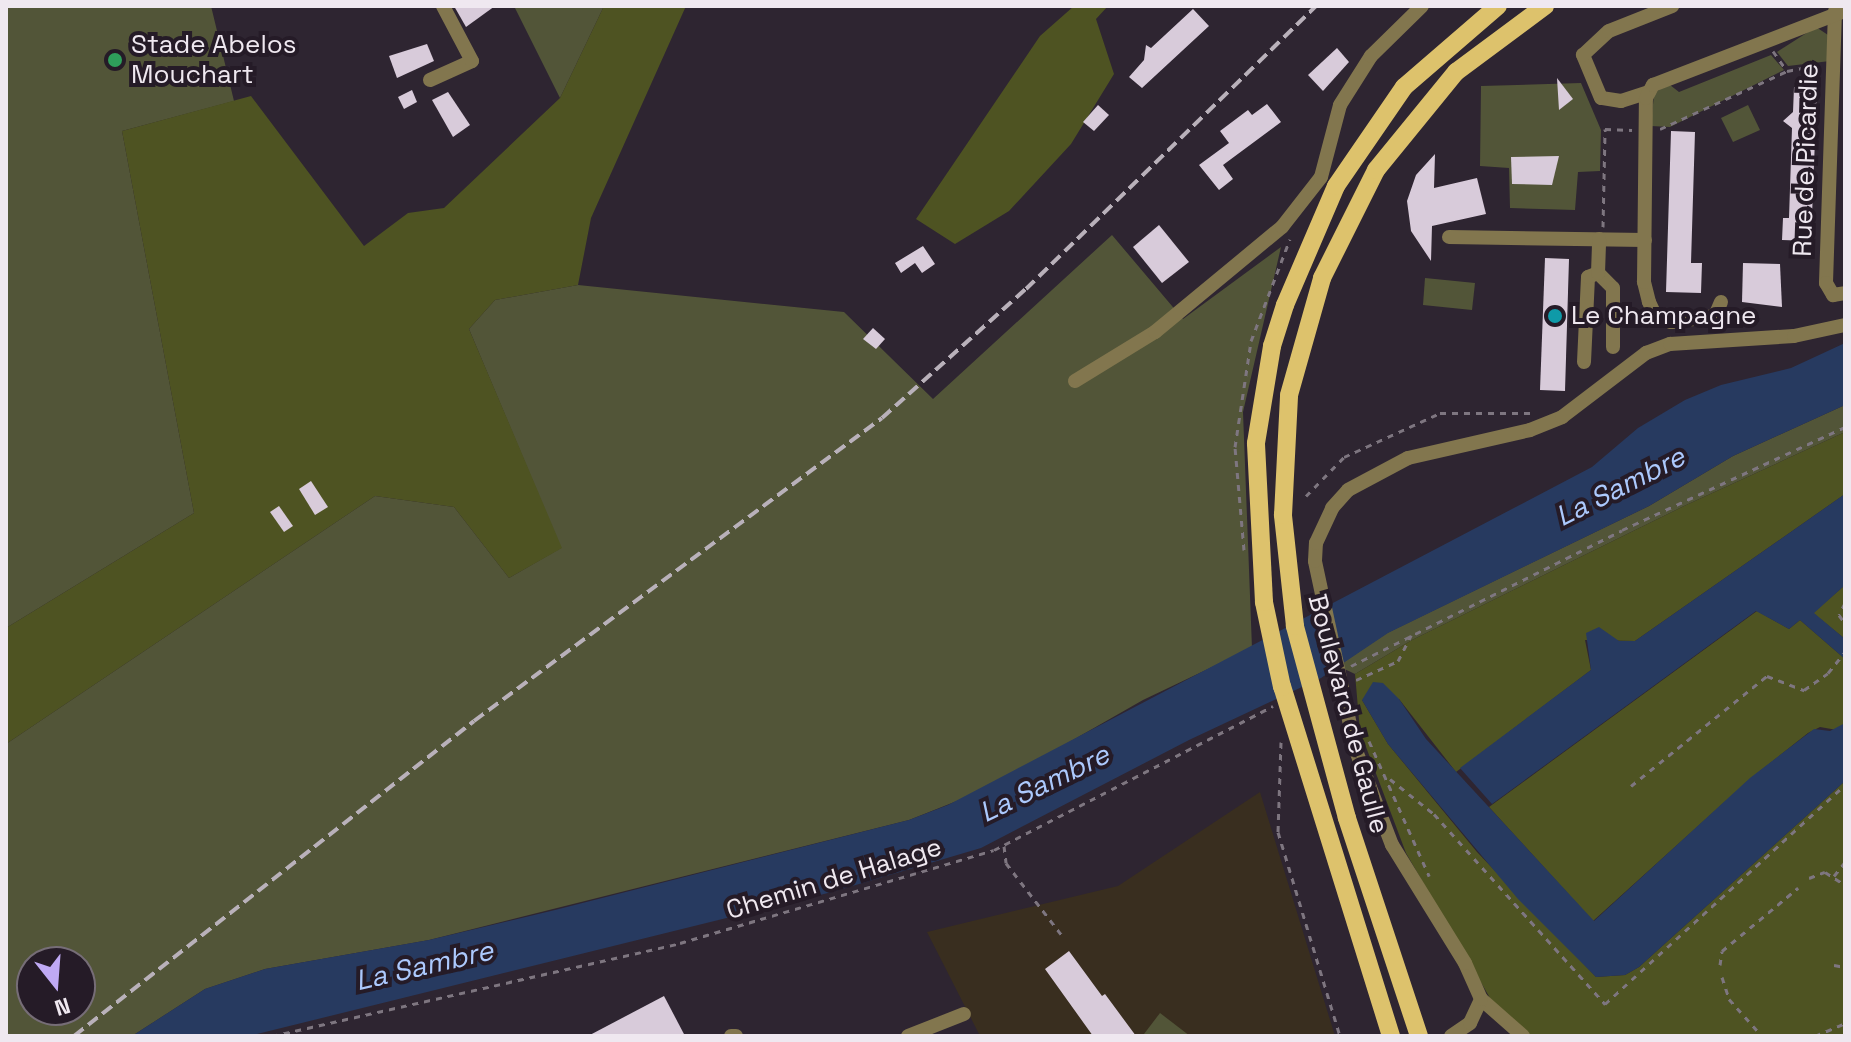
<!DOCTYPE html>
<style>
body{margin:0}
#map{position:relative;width:1851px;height:1042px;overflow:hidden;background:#2e2531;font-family:"Space Grotesk",sans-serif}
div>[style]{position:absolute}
.education>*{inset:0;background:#392e1f}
.green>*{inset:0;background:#525538}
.forest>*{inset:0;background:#4e5322}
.water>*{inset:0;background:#273a60}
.building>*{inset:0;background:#d8cbda}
.path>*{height:3px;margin-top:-1.5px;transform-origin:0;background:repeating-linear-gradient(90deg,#7e7680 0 6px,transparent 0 12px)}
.minor>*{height:14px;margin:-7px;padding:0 7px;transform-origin:7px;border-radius:7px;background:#82764e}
.major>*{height:18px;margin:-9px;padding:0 9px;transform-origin:9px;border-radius:9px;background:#ddc26c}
.rail>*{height:4px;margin-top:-2px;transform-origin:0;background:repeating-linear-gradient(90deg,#b9b1ba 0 12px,transparent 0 18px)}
.dots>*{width:22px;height:22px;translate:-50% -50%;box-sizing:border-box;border:4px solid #251b27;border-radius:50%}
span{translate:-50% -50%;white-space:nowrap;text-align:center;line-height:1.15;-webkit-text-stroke:8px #251b27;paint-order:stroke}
.poi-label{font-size:26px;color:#efe8f0}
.left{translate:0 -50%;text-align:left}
.street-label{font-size:26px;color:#efe8f0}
.water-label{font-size:28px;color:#acc9fd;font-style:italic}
.frame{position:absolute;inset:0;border:8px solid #efe8f0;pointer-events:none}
.north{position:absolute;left:16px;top:946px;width:80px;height:80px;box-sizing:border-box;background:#251b27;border:2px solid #766d77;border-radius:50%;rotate:163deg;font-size:22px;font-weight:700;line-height:32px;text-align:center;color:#efe8f0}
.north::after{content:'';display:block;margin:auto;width:28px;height:36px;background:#bfa9f4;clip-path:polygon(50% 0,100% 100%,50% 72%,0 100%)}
</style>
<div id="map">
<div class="education">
<i style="clip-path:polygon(1260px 792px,1335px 1036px,980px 1036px,927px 932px,1118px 886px)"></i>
</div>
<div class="green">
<i style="clip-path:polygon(6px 6px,211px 6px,234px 101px,122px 131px,194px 513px,6px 628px)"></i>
<i style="clip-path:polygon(514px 6px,604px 6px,560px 98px)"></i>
<i style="clip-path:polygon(1816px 27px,1828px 35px,1830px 61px,1788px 66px,1777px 52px)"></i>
<i style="clip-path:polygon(1771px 55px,1784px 70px,1670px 127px,1651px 126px,1654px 94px,1661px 88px,1670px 85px,1679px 92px)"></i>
<i style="clip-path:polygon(1581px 83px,1601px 130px,1600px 171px,1578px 172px,1575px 210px,1510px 208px,1509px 168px,1480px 166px,1481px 86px)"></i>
<i style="clip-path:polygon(1748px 105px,1760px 130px,1733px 142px,1721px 118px)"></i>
<i style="clip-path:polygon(evenodd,1112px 235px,1183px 319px,1281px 247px,1243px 412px,1252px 648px,1143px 700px,987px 789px,909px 820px,429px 940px,265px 969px,205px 989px,132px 1036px,6px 1036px,6px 744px,375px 496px,454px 507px,509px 578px,561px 548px,469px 329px,495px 300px,578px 285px,844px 312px,933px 399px,1112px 235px,32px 962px,80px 962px,80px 1010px,32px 1010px,32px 962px)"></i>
<i style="clip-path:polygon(1425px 278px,1475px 283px,1472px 310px,1423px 305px)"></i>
<i style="clip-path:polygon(1845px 405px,1845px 432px,1684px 506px,1412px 640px,1355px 674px,1338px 666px,1387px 633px,1649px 506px,1733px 456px)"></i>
<i style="clip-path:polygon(1160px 1013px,1190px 1036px,1144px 1034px)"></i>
</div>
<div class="forest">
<i style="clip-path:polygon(604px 6px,686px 6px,591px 218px,578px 285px,495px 300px,469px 329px,562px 548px,509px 578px,454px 507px,375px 496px,6px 744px,6px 628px,194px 513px,122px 131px,251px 96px,364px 246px,408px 213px,444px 208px,560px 98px)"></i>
<i style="clip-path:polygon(1074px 6px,1108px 6px,1096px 19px,1114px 74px,1071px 144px,1009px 211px,955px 244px,916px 219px,1040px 36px)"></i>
<i style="clip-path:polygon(1845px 432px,1845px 494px,1635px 641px,1585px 640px,1591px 670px,1456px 772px,1399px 699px,1362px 700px,1388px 744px,1477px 852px,1596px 977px,1625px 975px,1639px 967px,1845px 781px,1845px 1036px,1512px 1036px,1406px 853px,1360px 731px,1355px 674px,1412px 640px,1684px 506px)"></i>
<i style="clip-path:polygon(1845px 585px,1845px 639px,1813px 613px)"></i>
<i style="clip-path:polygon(1757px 611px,1789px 629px,1800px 620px,1845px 659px,1845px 723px,1837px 730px,1820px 727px,1808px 733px,1750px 779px,1593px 921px,1489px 807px)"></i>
</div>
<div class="water">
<i style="clip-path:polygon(1845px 343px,1845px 405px,1733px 456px,1649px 506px,1388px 633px,1321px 678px,1189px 740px,981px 848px,832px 892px,249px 1036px,132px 1036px,205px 989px,265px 969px,429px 940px,555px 910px,909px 820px,948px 805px,1592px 467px,1638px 428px,1685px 400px,1721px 385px,1791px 368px)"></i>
<i style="clip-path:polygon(1845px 494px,1845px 585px,1814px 613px,1845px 639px,1845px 659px,1800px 620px,1789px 629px,1756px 611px,1492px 804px,1460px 768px,1591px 670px,1586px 633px,1599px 627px,1619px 641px,1635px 641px)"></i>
<i style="clip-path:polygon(1373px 682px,1383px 683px,1399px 699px,1426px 739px,1594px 921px,1750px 778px,1814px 729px,1830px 731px,1845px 723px,1845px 781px,1639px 967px,1625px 975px,1596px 977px,1518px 899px,1388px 744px,1362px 700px)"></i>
</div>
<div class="building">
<i style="clip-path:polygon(454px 6px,495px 6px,466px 27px)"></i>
<i style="clip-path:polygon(1193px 9px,1209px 26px,1142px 88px,1129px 77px,1144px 60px,1146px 45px,1151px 48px)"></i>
<i style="clip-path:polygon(427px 44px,434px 61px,397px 78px,389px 56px)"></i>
<i style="clip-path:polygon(1337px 48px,1349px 62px,1323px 91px,1308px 75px)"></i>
<i style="clip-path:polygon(1557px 78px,1573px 99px,1559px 110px)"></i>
<i style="clip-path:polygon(1794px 87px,1817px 88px,1811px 241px,1782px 240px,1783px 218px,1789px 218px,1792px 128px,1783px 121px,1793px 112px)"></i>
<i style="clip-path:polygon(412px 90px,417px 102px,404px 109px,398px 97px)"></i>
<i style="clip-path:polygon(448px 92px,470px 125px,453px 137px,432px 100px)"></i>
<i style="clip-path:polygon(1267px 104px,1281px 122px,1223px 165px,1233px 179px,1219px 190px,1199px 165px,1229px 143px,1220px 131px,1248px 110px,1252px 115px)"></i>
<i style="clip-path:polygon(1098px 105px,1109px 115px,1094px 131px,1083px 122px)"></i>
<i style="clip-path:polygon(1671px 131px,1695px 132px,1691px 263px,1702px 263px,1701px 293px,1666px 292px)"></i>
<i style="clip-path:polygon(1435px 154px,1434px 188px,1477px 178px,1486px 214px,1432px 226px,1431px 261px,1411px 231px,1407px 201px,1416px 175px)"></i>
<i style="clip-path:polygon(1559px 156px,1552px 185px,1512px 184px,1511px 157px)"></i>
<i style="clip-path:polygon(1159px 225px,1189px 262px,1162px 283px,1133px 247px)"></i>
<i style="clip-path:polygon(923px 246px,935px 264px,922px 273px,915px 263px,901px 273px,895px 263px)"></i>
<i style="clip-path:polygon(1545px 258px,1569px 259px,1565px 391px,1540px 390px)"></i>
<i style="clip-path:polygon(1743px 263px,1780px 264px,1782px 307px,1742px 302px)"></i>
<i style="clip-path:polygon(873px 328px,885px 339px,876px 349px,863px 339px)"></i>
<i style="clip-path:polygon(311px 481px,328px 507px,315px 515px,299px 489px)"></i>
<i style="clip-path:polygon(279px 506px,293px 526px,284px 532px,270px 512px)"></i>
<i style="clip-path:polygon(1069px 951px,1102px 996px,1105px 994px,1136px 1036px,1093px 1036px,1045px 969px)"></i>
<i style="clip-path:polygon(664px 996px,685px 1036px,588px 1036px)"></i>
</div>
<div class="path">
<i style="left:1773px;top:51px;width:24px;rotate:55deg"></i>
<i style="left:1660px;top:129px;width:140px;rotate:-24.5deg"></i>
<i style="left:1787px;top:71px;width:32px;rotate:-11deg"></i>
<i style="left:1603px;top:227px;width:98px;rotate:-88.8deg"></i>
<i style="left:1605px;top:129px;width:27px;rotate:2deg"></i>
<i style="left:1306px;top:496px;width:54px;rotate:-45.7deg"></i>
<i style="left:1344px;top:457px;width:106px;rotate:-24.6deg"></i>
<i style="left:1440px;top:413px;width:92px"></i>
<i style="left:1244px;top:550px;width:103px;rotate:-95deg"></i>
<i style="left:1235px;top:447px;width:107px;rotate:-81.4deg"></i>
<i style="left:1251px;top:341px;width:109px;rotate:-69.1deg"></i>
<i style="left:1845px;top:603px;width:13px;rotate:117deg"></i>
<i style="left:1839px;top:615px;width:10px;rotate:53deg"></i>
<i style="left:1351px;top:666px;width:303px;rotate:-26.6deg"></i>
<i style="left:1622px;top:530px;width:246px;rotate:-24.8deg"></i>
<i style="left:1356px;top:680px;width:46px;rotate:-24.3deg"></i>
<i style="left:1398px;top:661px;width:29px;rotate:-63deg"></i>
<i style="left:1369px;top:741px;width:148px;rotate:66deg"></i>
<i style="left:1281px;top:742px;width:90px;rotate:91.9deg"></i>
<i style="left:1278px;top:832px;width:213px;rotate:73.1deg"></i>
<i style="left:1390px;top:779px;width:56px;rotate:38.5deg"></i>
<i style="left:1434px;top:814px;width:256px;rotate:48deg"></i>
<i style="left:1605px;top:1004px;width:325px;rotate:-42.4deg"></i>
<i style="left:1631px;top:786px;width:175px;rotate:-39deg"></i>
<i style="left:1767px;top:676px;width:40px;rotate:21deg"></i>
<i style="left:1804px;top:690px;width:29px;rotate:-35deg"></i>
<i style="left:1828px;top:673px;width:27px;rotate:-51deg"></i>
<i style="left:1004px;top:846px;width:17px;rotate:83deg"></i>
<i style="left:1006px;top:863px;width:95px;rotate:52.3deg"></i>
<i style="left:1834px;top:876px;width:18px;rotate:-52deg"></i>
<i style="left:1809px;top:878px;width:17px;rotate:-21deg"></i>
<i style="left:1825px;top:872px;width:24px;rotate:33deg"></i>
<i style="left:1720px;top:965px;width:14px;rotate:-82deg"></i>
<i style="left:1722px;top:951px;width:99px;rotate:-39.7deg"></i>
<i style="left:1834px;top:965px;width:11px;rotate:10deg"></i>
<i style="left:1722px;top:977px;width:23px;rotate:72deg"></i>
<i style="left:1729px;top:999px;width:50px;rotate:48.3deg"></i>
<i style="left:272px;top:1036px;width:418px;rotate:-12.8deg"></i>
<i style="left:680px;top:943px;width:327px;rotate:-16.5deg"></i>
<i style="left:994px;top:850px;width:314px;rotate:-27.3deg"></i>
<i style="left:1815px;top:1036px;width:33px;rotate:-23deg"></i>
</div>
<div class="minor">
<i style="left:1835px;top:11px;width:272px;rotate:91.9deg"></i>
<i style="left:1826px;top:283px;width:14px;rotate:60deg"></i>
<i style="left:1833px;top:295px;width:12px;rotate:-9deg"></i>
<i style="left:430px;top:80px;width:46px;rotate:-24.3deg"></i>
<i style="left:472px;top:61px;width:62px;rotate:-117.8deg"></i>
<i style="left:1649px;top:92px;width:29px;rotate:162deg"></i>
<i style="left:1621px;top:101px;width:20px;rotate:-171deg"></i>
<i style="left:1601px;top:98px;width:47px;rotate:-112.7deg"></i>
<i style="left:1583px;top:55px;width:35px;rotate:-43deg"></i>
<i style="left:1609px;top:31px;width:68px;rotate:-21.6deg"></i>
<i style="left:1449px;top:237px;width:196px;rotate:0.9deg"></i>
<i style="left:1598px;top:273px;width:21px;rotate:45deg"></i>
<i style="left:1613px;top:288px;width:59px;rotate:90deg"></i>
<i style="left:1721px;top:302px;width:15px;rotate:113deg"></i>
<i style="left:1715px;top:316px;width:44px;rotate:172.2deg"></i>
<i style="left:1671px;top:322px;width:16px;rotate:-162deg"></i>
<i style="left:1656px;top:317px;width:17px;rotate:-115deg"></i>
<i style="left:1649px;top:302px;width:21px;rotate:-104deg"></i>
<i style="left:1644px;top:282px;width:184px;rotate:-89.4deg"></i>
<i style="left:1646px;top:98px;width:15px;rotate:-62deg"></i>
<i style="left:1653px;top:85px;width:206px;rotate:-21.1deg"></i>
<i style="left:1584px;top:362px;width:85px;rotate:-87.3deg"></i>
<i style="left:1588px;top:277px;width:11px;rotate:-22deg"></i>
<i style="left:1598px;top:273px;width:34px;rotate:-88deg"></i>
<i style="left:1075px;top:381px;width:94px;rotate:-31.5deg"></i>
<i style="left:1155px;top:332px;width:165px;rotate:-39.6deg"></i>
<i style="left:1282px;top:227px;width:63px;rotate:-52deg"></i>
<i style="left:1321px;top:177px;width:74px;rotate:-75.2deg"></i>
<i style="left:1340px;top:105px;width:58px;rotate:-57.7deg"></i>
<i style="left:1371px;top:56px;width:71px;rotate:-44.4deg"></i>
<i style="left:1481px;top:999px;width:56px;rotate:41.4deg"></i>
<i style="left:731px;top:1036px;width:5px"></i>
<i style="left:908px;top:1036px;width:60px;rotate:-21.4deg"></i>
<i style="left:1451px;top:1036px;width:23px;rotate:-34deg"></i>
<i style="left:1470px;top:1023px;width:26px;rotate:-65deg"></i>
<i style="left:1481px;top:999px;width:39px;rotate:-114deg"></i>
<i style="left:1465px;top:963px;width:139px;rotate:-121.7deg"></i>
<i style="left:1392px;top:845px;width:104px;rotate:-110.9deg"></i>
<i style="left:1355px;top:748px;width:191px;rotate:-102.1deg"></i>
<i style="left:1315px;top:561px;width:18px;rotate:-87deg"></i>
<i style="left:1316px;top:543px;width:38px;rotate:-65deg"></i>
<i style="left:1332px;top:508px;width:24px;rotate:-48deg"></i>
<i style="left:1348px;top:490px;width:68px;rotate:-28.1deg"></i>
<i style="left:1408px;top:458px;width:125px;rotate:-12.9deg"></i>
<i style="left:1530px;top:430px;width:35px;rotate:-22deg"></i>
<i style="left:1562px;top:417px;width:106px;rotate:-37.3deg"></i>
<i style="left:1646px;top:353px;width:26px;rotate:-21deg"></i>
<i style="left:1670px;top:344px;width:124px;rotate:-3.7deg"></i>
<i style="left:1794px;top:336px;width:52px;rotate:-12.2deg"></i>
</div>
<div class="major">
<i style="left:1391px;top:1036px;width:366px;rotate:-107.3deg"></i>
<i style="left:1282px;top:687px;width:87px;rotate:-102deg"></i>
<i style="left:1264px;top:602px;width:159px;rotate:-92.9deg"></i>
<i style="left:1256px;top:443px;width:98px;rotate:-80.6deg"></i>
<i style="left:1272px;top:346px;width:43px;rotate:-72.4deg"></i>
<i style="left:1285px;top:305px;width:129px;rotate:-66.8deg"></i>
<i style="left:1336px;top:186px;width:120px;rotate:-55.5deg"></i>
<i style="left:1404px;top:87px;width:124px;rotate:-40.8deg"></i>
<i style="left:1419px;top:1036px;width:230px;rotate:-108.3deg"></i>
<i style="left:1347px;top:818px;width:199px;rotate:-105.2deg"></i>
<i style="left:1295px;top:626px;width:112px;rotate:-96.2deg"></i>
<i style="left:1283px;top:515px;width:120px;rotate:-87.1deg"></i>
<i style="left:1289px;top:395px;width:122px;rotate:-74.2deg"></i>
<i style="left:1322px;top:278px;width:121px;rotate:-63.4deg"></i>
<i style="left:1376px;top:170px;width:127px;rotate:-50.8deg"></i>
<i style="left:1456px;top:72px;width:111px;rotate:-36.6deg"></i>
</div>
<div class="rail">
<i style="left:74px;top:1036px;width:509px;rotate:-38.22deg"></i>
<i style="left:474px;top:721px;width:508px;rotate:-36.6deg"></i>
<i style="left:882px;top:418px;width:193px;rotate:-41.9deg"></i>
<i style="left:1026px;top:289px;width:405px;rotate:-44.3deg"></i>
</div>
<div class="dots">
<i style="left:115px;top:60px;background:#2e9e5b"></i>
<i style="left:1555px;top:316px;background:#0f9aa8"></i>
</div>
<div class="poi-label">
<span class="left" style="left:131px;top:60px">Stade Abelos<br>Mouchart</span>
<span class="left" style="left:1571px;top:316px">Le Champagne</span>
</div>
<div class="street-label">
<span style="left:1806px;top:160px;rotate:-88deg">Rue de Picardie</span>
<span style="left:1348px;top:714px;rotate:75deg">Boulevard de Gaulle</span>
<span style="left:834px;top:879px;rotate:-17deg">Chemin de Halage</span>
</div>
<div class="water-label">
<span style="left:1620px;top:486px;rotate:-27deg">La Sambre</span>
<span style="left:1044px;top:783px;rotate:-26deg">La Sambre</span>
<span style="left:424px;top:965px;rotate:-13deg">La Sambre</span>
</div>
<div class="frame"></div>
<div class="north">N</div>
</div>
